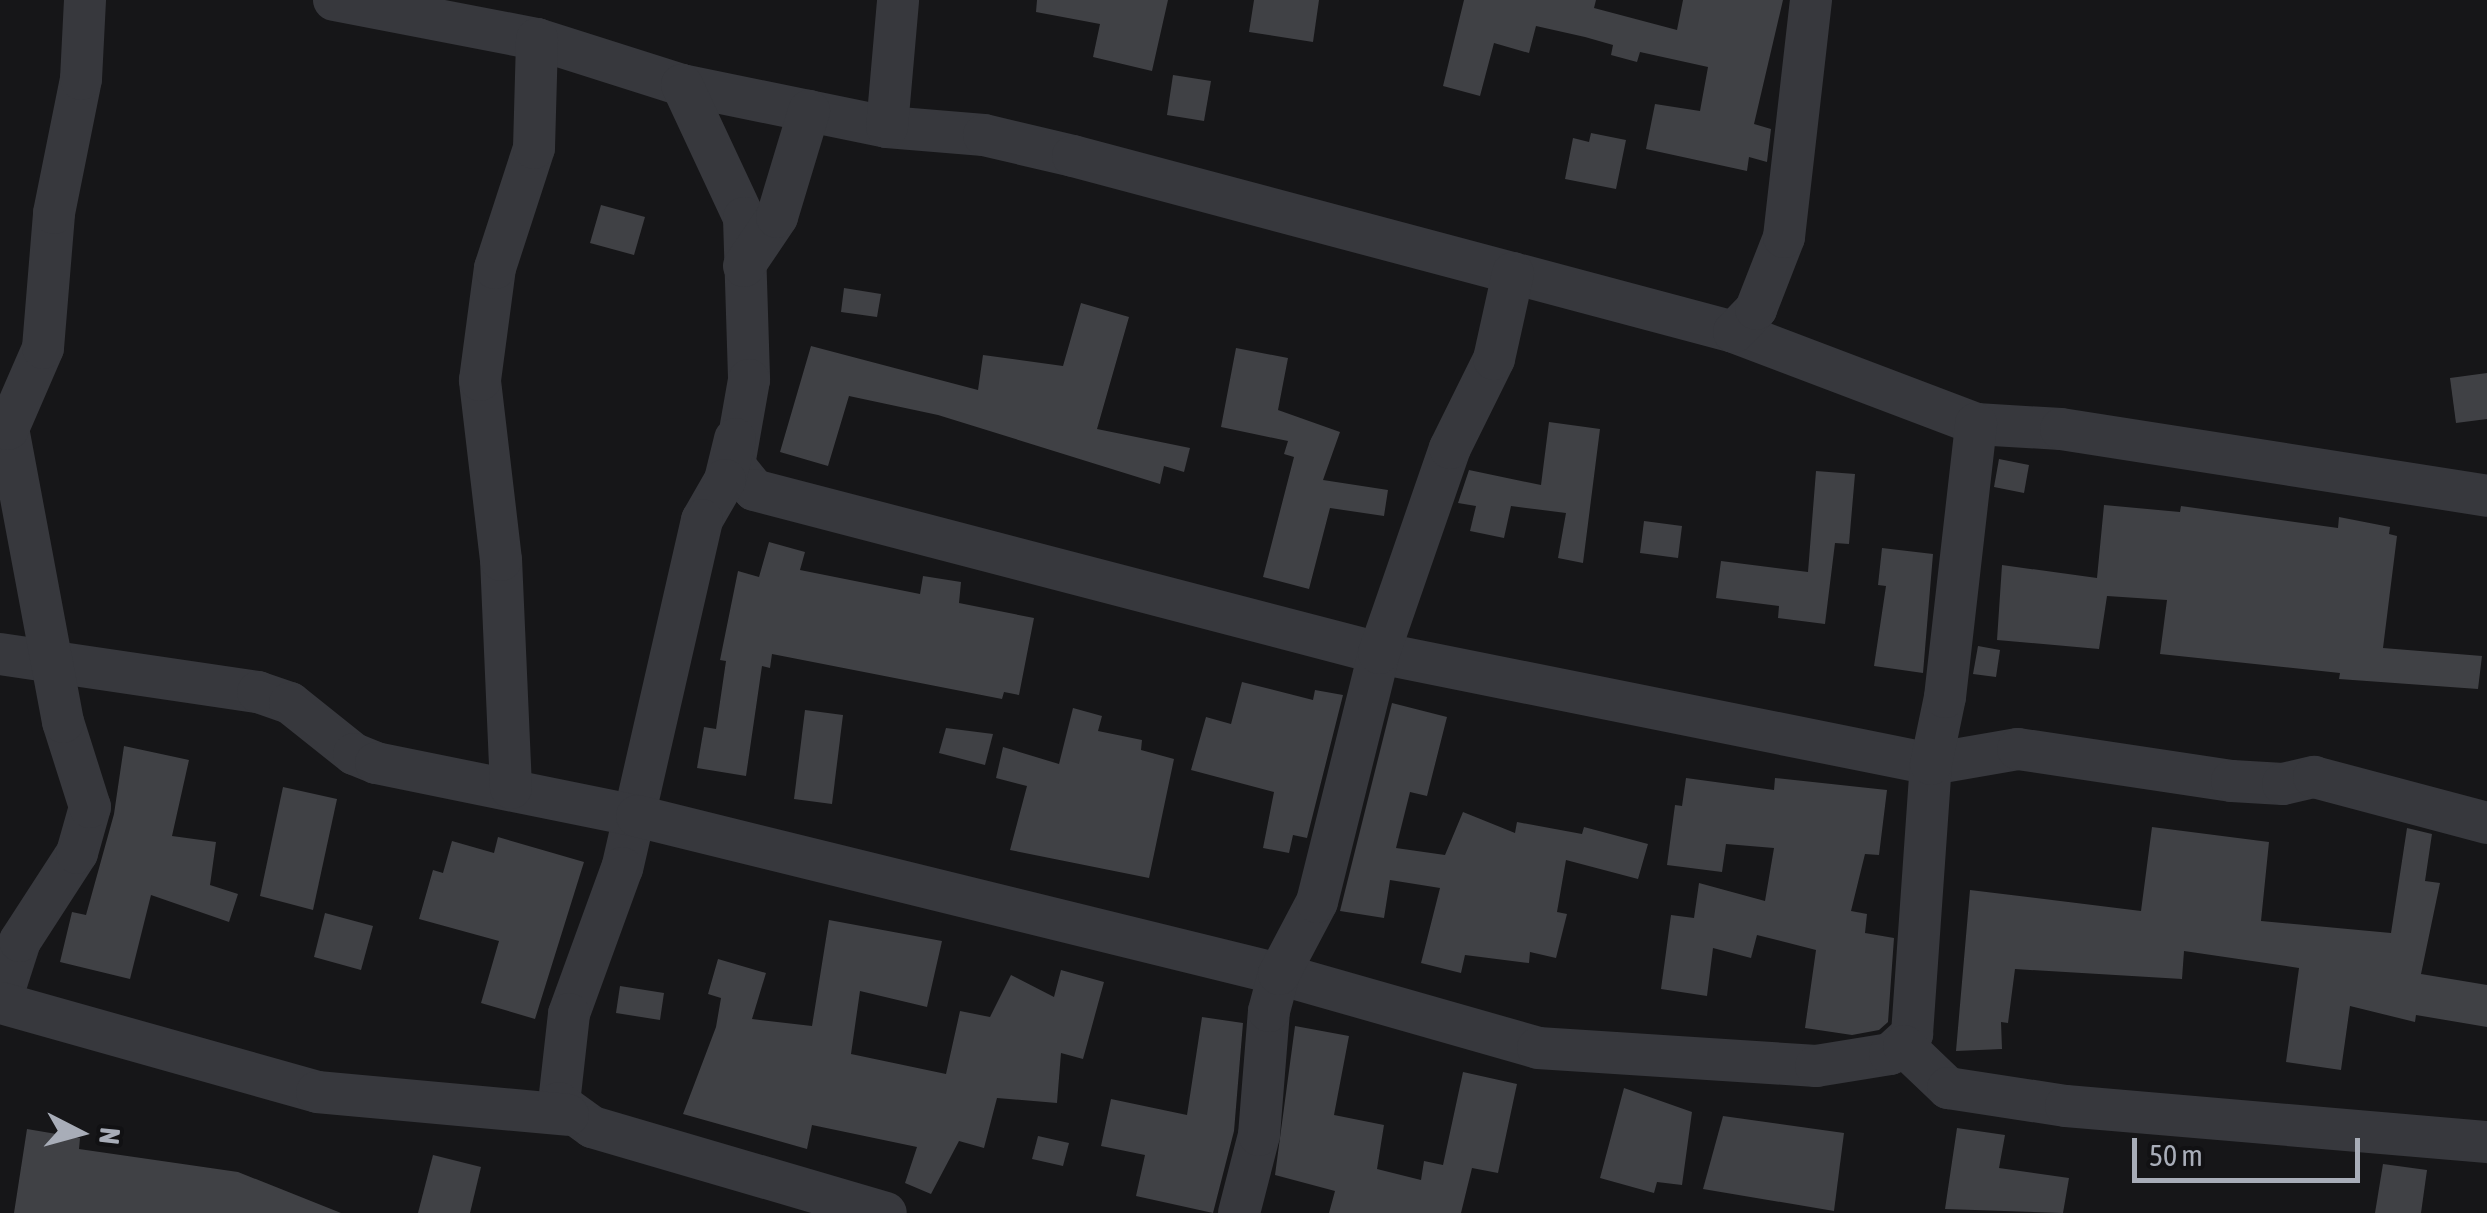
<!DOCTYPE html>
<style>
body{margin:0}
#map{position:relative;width:2487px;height:1213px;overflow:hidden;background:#161618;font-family:"Asap Condensed",sans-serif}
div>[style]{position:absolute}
.building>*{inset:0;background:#404145}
.minor>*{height:42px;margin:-21px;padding:0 21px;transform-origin:21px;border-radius:21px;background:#37383d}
span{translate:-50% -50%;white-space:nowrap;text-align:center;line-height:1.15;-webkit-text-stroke:9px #111113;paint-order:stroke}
.north{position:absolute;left:30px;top:1083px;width:100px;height:100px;-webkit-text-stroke:8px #111113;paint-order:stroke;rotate:96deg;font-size:28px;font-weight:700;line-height:40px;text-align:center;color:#a8adb8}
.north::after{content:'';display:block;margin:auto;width:35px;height:45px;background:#a8adb8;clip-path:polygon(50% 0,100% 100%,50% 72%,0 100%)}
.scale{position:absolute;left:2132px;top:1138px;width:228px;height:45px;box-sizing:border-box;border:5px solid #a8adb8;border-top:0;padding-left:12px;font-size:30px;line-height:35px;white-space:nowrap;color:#a8adb8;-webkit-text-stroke:8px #111113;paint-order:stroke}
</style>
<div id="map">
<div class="building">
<i style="clip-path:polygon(1037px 0,1168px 0,1152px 71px,1093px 57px,1100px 24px,1036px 12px)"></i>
<i style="clip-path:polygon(1254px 0,1319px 0,1313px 42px,1249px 32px)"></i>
<i style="clip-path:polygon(1464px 0,1596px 0,1594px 8px,1677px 30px,1683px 0,1783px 0,1754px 124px,1771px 129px,1767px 162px,1749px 157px,1747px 171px,1646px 149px,1655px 104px,1700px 111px,1708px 67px,1640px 52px,1637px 62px,1611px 55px,1613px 45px,1585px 37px,1536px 26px,1529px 53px,1494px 43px,1480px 96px,1443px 86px)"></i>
<i style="clip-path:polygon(1173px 75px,1211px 81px,1204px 121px,1167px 115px)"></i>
<i style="clip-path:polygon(1591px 133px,1626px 140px,1616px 189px,1565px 179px,1573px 138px,1589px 142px)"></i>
<i style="clip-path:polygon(601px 205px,645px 217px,634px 255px,590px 243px)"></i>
<i style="clip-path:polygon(844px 288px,881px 294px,877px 317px,841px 312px)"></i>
<i style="clip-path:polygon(1081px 303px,1129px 317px,1097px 429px,1190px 448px,1184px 472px,1164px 466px,1160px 484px,938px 415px,849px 396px,828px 466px,780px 452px,811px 346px,978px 390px,983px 355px,1063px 366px)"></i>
<i style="clip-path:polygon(1236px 348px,1288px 358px,1278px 410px,1340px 432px,1323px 480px,1388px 490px,1384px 516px,1330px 508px,1309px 589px,1263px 577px,1294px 457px,1284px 454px,1288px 441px,1221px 427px)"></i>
<i style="clip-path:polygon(2487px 373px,2487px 419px,2456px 423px,2450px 378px)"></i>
<i style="clip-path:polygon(1549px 422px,1600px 429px,1583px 563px,1558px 558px,1566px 513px,1511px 506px,1504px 538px,1470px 531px,1476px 506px,1458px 503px,1469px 470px,1541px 485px)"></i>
<i style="clip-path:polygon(1999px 459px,2029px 465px,2024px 493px,1994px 487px)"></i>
<i style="clip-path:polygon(1816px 471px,1855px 474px,1849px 544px,1835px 543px,1825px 624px,1778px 618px,1779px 606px,1716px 598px,1721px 561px,1808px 572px)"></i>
<i style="clip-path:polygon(2104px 505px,2180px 512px,2181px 506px,2338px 528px,2339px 517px,2390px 527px,2389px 534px,2397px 536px,2383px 648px,2482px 656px,2478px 689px,2339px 679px,2340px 673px,2160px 654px,2167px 600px,2107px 596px,2099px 649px,1997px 640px,2002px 565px,2097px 578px)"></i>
<i style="clip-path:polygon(1644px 521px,1682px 526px,1678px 558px,1640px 553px)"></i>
<i style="clip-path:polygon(769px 542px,805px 552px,800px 570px,920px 594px,923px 576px,961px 582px,959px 603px,1034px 618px,1019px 695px,1004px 692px,1002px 699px,772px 654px,770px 668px,762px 666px,746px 776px,697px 768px,704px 727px,716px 729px,726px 661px,720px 660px,738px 571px,759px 577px)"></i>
<i style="clip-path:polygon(1882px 548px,1933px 554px,1923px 673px,1874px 666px,1886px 586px,1878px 585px)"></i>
<i style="clip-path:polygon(1978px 646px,2000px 650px,1996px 677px,1973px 674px)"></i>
<i style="clip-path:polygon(1242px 682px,1313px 700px,1315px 690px,1343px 695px,1307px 838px,1293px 835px,1289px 853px,1263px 848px,1274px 792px,1191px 770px,1206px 717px,1231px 724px)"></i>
<i style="clip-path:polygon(1392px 703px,1447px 717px,1427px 796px,1410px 792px,1396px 848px,1445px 855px,1463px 812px,1515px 833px,1517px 822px,1582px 834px,1584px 827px,1648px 844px,1638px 879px,1566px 860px,1557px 912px,1567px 914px,1556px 958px,1530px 952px,1529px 963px,1465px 955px,1461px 973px,1421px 963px,1440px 888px,1390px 880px,1384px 918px,1340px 911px)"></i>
<i style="clip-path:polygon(1073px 708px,1102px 716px,1098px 731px,1142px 740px,1141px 750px,1174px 759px,1149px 878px,1010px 850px,1027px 786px,996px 778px,1003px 747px,1059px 764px)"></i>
<i style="clip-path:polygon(805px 710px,843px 715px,832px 804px,794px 799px)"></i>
<i style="clip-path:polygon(946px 728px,993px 734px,985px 765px,939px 753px)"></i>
<i style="clip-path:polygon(124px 746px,189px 760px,172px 836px,216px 842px,210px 885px,238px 894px,229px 922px,151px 895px,130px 979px,60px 962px,72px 912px,86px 915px,114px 814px)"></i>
<i style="clip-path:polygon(1686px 778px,1774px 790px,1775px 778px,1887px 790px,1879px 855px,1865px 854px,1851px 911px,1867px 914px,1865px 933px,1894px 938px,1888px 1022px,1879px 1030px,1852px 1035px,1805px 1028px,1816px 950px,1757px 935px,1751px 958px,1713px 948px,1707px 996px,1661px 989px,1671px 915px,1694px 918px,1699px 883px,1765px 901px,1774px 848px,1726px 844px,1722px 872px,1667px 865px,1675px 805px,1682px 806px)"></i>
<i style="clip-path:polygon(283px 787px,337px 799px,313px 910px,260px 896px)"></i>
<i style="clip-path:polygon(2152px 827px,2269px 842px,2261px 921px,2391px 933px,2407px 828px,2432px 834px,2425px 881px,2440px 883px,2421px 974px,2487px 985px,2487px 1027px,2416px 1015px,2415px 1022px,2350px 1006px,2341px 1070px,2286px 1062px,2299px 968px,2184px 951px,2182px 979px,2015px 969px,2008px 1023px,2001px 1022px,2002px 1049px,1956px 1051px,1970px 890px,2141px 911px)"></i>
<i style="clip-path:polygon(498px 837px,584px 862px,535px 1019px,481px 1003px,499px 941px,419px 919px,433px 870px,443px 873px,452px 841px,494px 853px)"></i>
<i style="clip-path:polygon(325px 913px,373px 926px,361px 970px,314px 957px)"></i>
<i style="clip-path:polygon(829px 920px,942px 941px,927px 1007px,860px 991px,851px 1054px,946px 1074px,960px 1011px,990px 1017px,1011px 975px,1054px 997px,1061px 970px,1104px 982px,1083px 1059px,1061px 1053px,1057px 1103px,997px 1098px,984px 1148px,959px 1141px,931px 1194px,905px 1183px,917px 1147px,812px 1125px,807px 1149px,683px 1114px,716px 1027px,721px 998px,708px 994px,718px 959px,766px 973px,752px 1019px,812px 1026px)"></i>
<i style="clip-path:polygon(620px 986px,664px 993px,660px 1020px,616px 1013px)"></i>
<i style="clip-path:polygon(1202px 1017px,1243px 1023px,1234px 1131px,1213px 1213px,1136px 1196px,1145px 1155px,1101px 1146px,1111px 1099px,1187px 1115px)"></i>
<i style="clip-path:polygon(1295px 1026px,1349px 1036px,1334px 1115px,1384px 1125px,1377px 1169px,1421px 1180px,1424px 1161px,1443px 1165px,1463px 1072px,1517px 1084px,1498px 1173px,1472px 1168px,1461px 1213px,1329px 1213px,1335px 1191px,1275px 1175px)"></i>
<i style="clip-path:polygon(1624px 1088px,1692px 1112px,1682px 1185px,1657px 1182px,1654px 1193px,1600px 1178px)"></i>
<i style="clip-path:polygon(1723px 1116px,1844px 1133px,1834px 1211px,1703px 1189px)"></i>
<i style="clip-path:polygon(1957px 1128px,2005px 1135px,1999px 1168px,2069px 1178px,2063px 1213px,1945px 1209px)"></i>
<i style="clip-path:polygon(27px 1129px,80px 1138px,79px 1149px,238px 1172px,341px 1213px,14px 1213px)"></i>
<i style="clip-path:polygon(1038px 1136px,1069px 1143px,1063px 1166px,1032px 1159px)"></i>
<i style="clip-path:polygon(433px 1155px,481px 1167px,470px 1213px,418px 1213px)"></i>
<i style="clip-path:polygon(2383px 1164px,2427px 1170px,2421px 1213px,2375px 1213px)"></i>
</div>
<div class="minor">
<i style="left:334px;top:0;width:207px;rotate:10.9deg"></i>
<i style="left:537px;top:39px;width:152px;rotate:17.6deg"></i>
<i style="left:682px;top:85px;width:209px;rotate:11.6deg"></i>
<i style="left:887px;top:127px;width:97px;rotate:4.7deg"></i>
<i style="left:984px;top:135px;width:91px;rotate:13.3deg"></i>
<i style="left:1073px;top:156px;width:684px;rotate:14.91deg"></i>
<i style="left:1734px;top:332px;width:259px;rotate:20.8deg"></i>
<i style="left:1976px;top:424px;width:85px;rotate:3.4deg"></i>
<i style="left:2061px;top:429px;width:431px;rotate:8.9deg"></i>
<i style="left:682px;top:85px;width:147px;rotate:65deg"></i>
<i style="left:744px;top:218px;width:162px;rotate:88.2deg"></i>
<i style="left:749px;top:380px;width:86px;rotate:100deg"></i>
<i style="left:734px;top:465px;width:32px;rotate:51deg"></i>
<i style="left:754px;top:490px;width:646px;rotate:14.62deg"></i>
<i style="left:1379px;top:653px;width:563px;rotate:11.37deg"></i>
<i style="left:1931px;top:764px;width:88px;rotate:-9.8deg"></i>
<i style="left:2018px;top:749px;width:216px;rotate:8.5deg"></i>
<i style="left:2232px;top:781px;width:51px;rotate:3.4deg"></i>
<i style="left:2283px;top:784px;width:32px;rotate:-13deg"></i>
<i style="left:2314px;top:777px;width:179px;rotate:14.9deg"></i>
<i style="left:887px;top:127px;width:127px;rotate:-85deg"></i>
<i style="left:744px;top:266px;width:59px;rotate:-56deg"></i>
<i style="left:777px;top:217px;width:111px;rotate:-73.2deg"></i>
<i style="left:1734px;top:332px;width:32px;rotate:-46deg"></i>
<i style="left:1756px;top:309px;width:77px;rotate:-68.7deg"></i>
<i style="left:1784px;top:237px;width:239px;rotate:-83.5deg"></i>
<i style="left:735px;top:439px;width:42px;rotate:103.7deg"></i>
<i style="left:725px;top:480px;width:46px;rotate:119.9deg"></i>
<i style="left:702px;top:520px;width:357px;rotate:102.9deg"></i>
<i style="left:622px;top:868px;width:155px;rotate:110deg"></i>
<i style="left:569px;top:1014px;width:90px;rotate:96.4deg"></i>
<i style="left:559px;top:1103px;width:41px;rotate:36deg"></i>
<i style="left:592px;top:1127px;width:306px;rotate:16.3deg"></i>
<i style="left:0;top:654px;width:261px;rotate:8.4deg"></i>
<i style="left:258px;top:692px;width:34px;rotate:19deg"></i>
<i style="left:290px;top:703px;width:82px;rotate:38.6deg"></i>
<i style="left:354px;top:754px;width:24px;rotate:22deg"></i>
<i style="left:376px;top:763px;width:266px;rotate:11.5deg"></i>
<i style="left:637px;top:816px;width:661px;rotate:13.83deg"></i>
<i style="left:1279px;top:974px;width:269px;rotate:15.9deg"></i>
<i style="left:1538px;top:1048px;width:279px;rotate:3.7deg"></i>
<i style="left:1816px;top:1066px;width:75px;rotate:-9.2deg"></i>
<i style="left:1890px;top:1054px;width:30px;rotate:-42deg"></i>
<i style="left:1912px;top:1034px;width:271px;rotate:-86deg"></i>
<i style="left:1931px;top:764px;width:68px;rotate:-78.2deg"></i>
<i style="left:1945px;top:697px;width:275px;rotate:-83.5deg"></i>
<i style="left:511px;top:788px;width:228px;rotate:-92.5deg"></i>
<i style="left:501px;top:560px;width:181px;rotate:-96.7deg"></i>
<i style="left:480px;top:380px;width:113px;rotate:-82.4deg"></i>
<i style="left:495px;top:268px;width:126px;rotate:-72deg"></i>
<i style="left:534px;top:148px;width:109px;rotate:-88.4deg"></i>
<i style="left:0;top:1003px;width:65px;rotate:-72.1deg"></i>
<i style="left:20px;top:941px;width:105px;rotate:-57.1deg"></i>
<i style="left:77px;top:853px;width:48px;rotate:-74.2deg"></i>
<i style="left:90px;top:807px;width:89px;rotate:-107.6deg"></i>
<i style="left:63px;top:722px;width:298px;rotate:-100.6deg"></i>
<i style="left:8px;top:429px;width:88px;rotate:-66.6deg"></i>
<i style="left:43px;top:348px;width:135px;rotate:-85.3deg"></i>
<i style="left:54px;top:213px;width:137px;rotate:-78.6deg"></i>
<i style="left:81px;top:79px;width:79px;rotate:-87.1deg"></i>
<i style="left:1px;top:1003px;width:328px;rotate:15.7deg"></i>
<i style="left:317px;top:1092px;width:252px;rotate:5.2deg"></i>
<i style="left:1904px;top:1046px;width:61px;rotate:43.7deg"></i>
<i style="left:1948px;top:1088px;width:119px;rotate:8.7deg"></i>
<i style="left:2066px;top:1106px;width:423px;rotate:4.9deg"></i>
<i style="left:1239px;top:1213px;width:81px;rotate:-75.6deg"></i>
<i style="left:1259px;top:1135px;width:124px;rotate:-85.4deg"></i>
<i style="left:1269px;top:1011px;width:38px;rotate:-75deg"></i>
<i style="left:1279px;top:974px;width:81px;rotate:-62.2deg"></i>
<i style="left:1317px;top:902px;width:257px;rotate:-76deg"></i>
<i style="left:1379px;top:653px;width:217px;rotate:-70.9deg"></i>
<i style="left:1450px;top:448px;width:99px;rotate:-63.7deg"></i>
<i style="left:1494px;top:359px;width:88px;rotate:-77.5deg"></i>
</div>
<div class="north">N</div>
<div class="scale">50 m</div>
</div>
